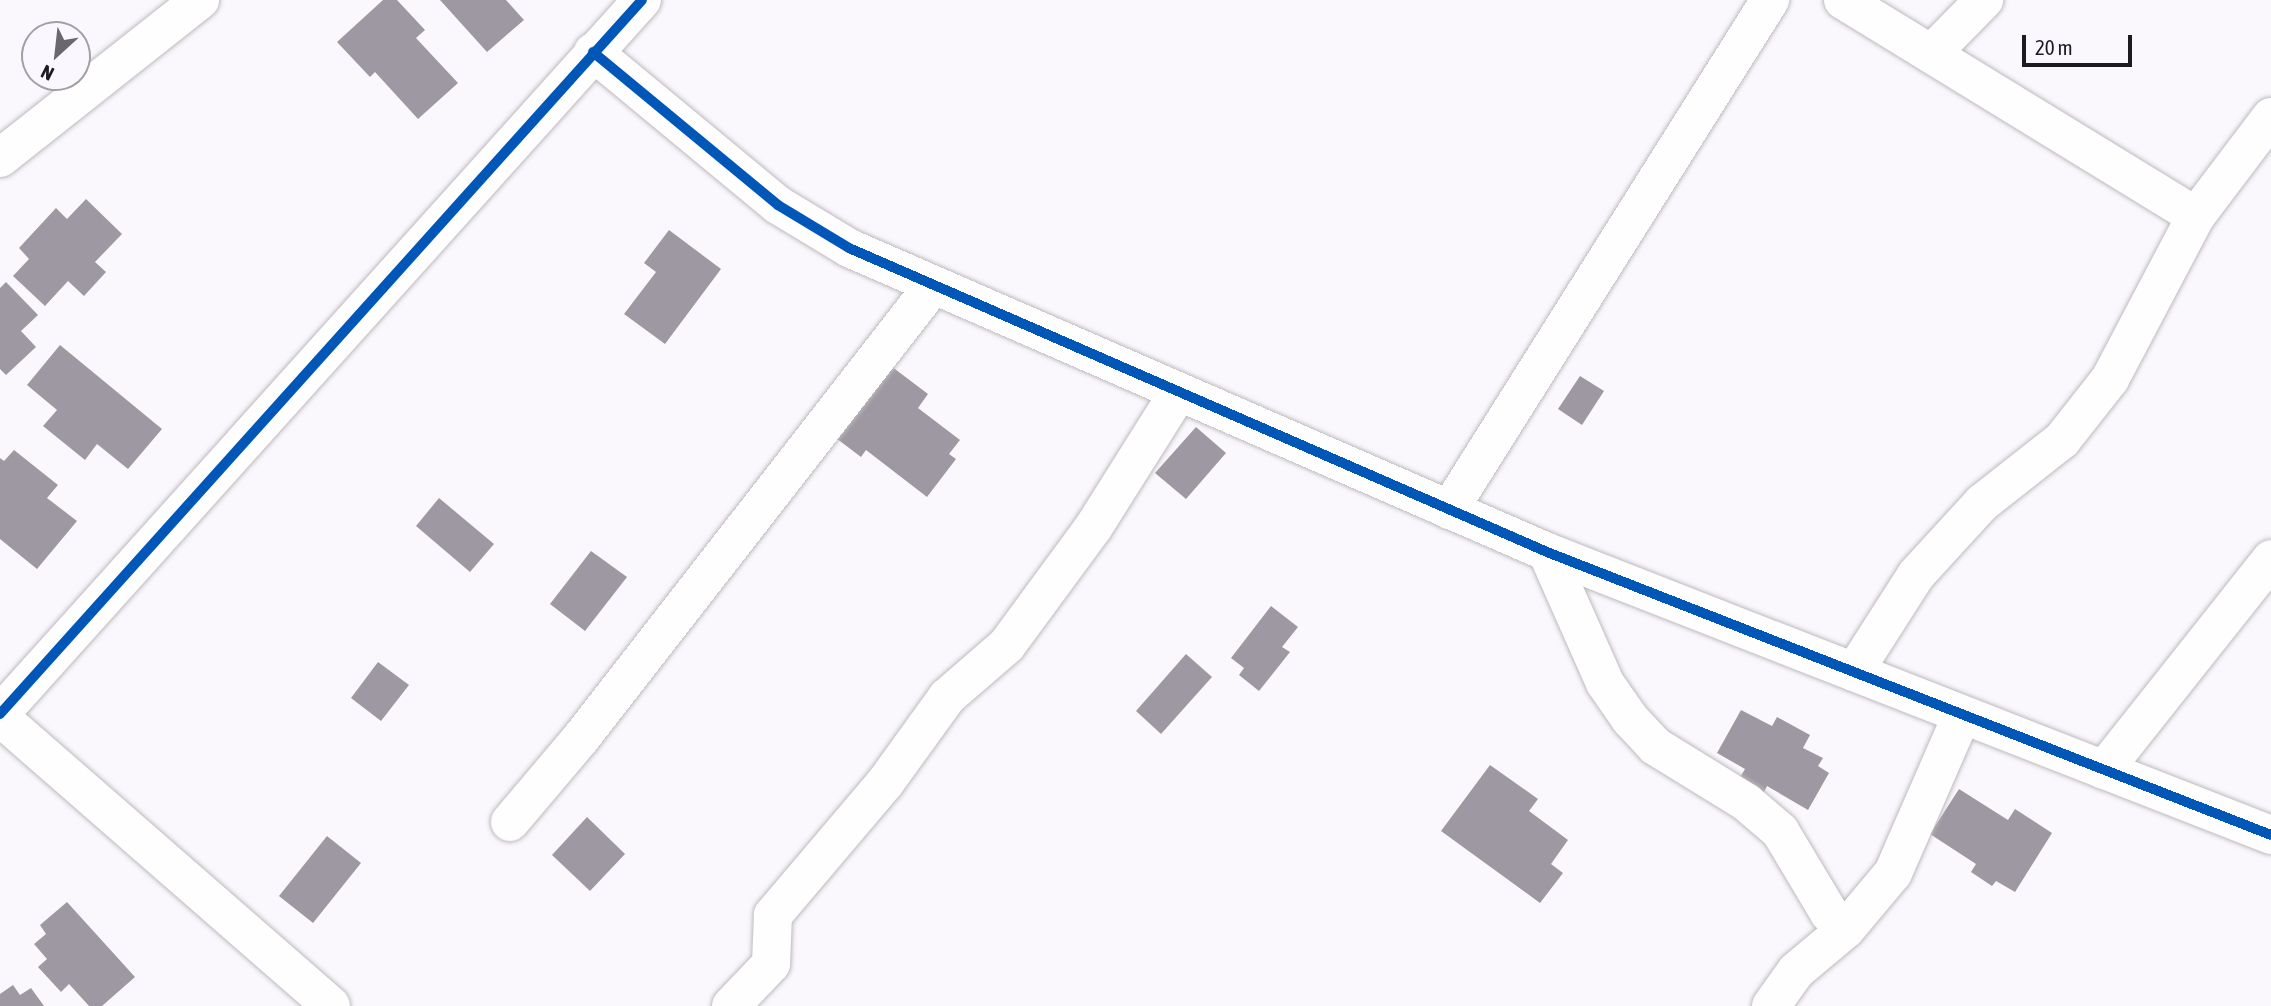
<!DOCTYPE html>
<style>
body{margin:0}
#map{position:relative;width:2271px;height:1006px;overflow:hidden;background:#fbf8fd;font-family:"Asap Condensed",sans-serif}
div>[style]{position:absolute}
.building>*{inset:0;background:#9e98a2}
.roads{filter:drop-shadow(0 0 2px #bdbabf) drop-shadow(0 0 2px #bdbabf)}
.minor>*{height:38px;margin:-19px;padding:0 19px;transform-origin:19px;border-radius:19px;background:#fefeff}
.cycleway>*{height:10px;margin:-5px;padding:0 5px;transform-origin:5px;border-radius:5px;background:#0057b8}
span{translate:-50% -50%;white-space:nowrap;text-align:center;line-height:1.15;-webkit-text-stroke:7px #fbf7fe;paint-order:stroke}
.north{position:absolute;left:21px;top:21px;width:70px;height:70px;box-sizing:border-box;background:#fbf7fe;border:2px solid #a29fa5;border-radius:50%;rotate:207deg;font-size:19px;font-weight:700;line-height:28px;text-align:center;color:#1d1a20}
.north::after{content:'';display:block;margin:auto;width:24px;height:32px;background:#6b686d;clip-path:polygon(50% 0,100% 100%,50% 72%,0 100%)}
.scale{position:absolute;left:2022px;top:35px;width:110px;height:32px;box-sizing:border-box;border:4px solid #1d1a20;border-top:0;padding-left:9px;font-size:21px;line-height:24px;white-space:nowrap;color:#1d1a20;-webkit-text-stroke:5px #fbf7fe;paint-order:stroke}
</style>
<div id="map">
<div class="building">
<i style="clip-path:polygon(383px 0,397px 0,425px 30px,416px 38px,458px 83px,418px 119px,375px 72px,370px 77px,337px 42px)"></i>
<i style="clip-path:polygon(440px 0,506px 0,524px 20px,487px 52px)"></i>
<i style="clip-path:polygon(86px 199px,122px 234px,95px 262px,106px 272px,84px 296px,68px 281px,45px 306px,13px 276px,29px 259px,19px 248px,56px 208px,67px 219px)"></i>
<i style="clip-path:polygon(669px 230px,721px 269px,665px 344px,624px 314px,656px 272px,644px 263px)"></i>
<i style="clip-path:polygon(6px 282px,38px 315px,21px 331px,36px 347px,6px 375px,0 369px,0 288px)"></i>
<i style="clip-path:polygon(60px 345px,162px 429px,128px 469px,97px 444px,85px 460px,43px 426px,57px 410px,27px 385px)"></i>
<i style="clip-path:polygon(883px 360px,928px 394px,918px 408px,960px 440px,949px 454px,956px 459px,927px 497px,866px 450px,861px 457px,828px 432px)"></i>
<i style="clip-path:polygon(1580px 376px,1604px 391px,1582px 425px,1558px 409px)"></i>
<i style="clip-path:polygon(1196px 427px,1226px 453px,1186px 499px,1155px 473px)"></i>
<i style="clip-path:polygon(14px 450px,58px 485px,47px 498px,77px 521px,37px 569px,0 539px,0 458px,4px 461px)"></i>
<i style="clip-path:polygon(439px 498px,494px 544px,470px 572px,416px 526px)"></i>
<i style="clip-path:polygon(591px 551px,627px 577px,585px 631px,550px 604px)"></i>
<i style="clip-path:polygon(1271px 606px,1298px 627px,1282px 647px,1290px 652px,1259px 691px,1239px 675px,1244px 668px,1231px 658px)"></i>
<i style="clip-path:polygon(1186px 654px,1212px 677px,1161px 734px,1136px 711px)"></i>
<i style="clip-path:polygon(378px 662px,409px 685px,381px 721px,351px 698px)"></i>
<i style="clip-path:polygon(1741px 710px,1772px 726px,1777px 717px,1810px 735px,1803px 748px,1823px 758px,1818px 766px,1829px 773px,1808px 810px,1767px 786px,1764px 792px,1739px 779px,1745px 769px,1717px 753px)"></i>
<i style="clip-path:polygon(1490px 765px,1538px 799px,1529px 811px,1568px 840px,1551px 864px,1563px 873px,1540px 903px,1441px 831px)"></i>
<i style="clip-path:polygon(1959px 789px,2008px 820px,2015px 809px,2052px 833px,2015px 892px,1996px 881px,1992px 886px,1971px 872px,1976px 864px,1930px 834px)"></i>
<i style="clip-path:polygon(587px 817px,625px 854px,590px 891px,552px 855px)"></i>
<i style="clip-path:polygon(327px 836px,361px 863px,313px 923px,279px 896px)"></i>
<i style="clip-path:polygon(67px 902px,135px 977px,102px 1006px,89px 1006px,69px 984px,61px 992px,38px 967px,47px 959px,34px 944px,46px 934px,40px 925px)"></i>
<i style="clip-path:polygon(13px 985px,20px 995px,31px 988px,44px 1006px,0 1006px,0 994px)"></i>
</div>
<div class="roads">
<div class="minor">
<i style="left:1843px;top:0;width:414px;rotate:31.5deg"></i>
<i style="left:2196px;top:216px;width:124px;rotate:-52.9deg"></i>
<i style="left:593px;top:52px;width:240px;rotate:39.6deg"></i>
<i style="left:778px;top:205px;width:83px;rotate:31.2deg"></i>
<i style="left:849px;top:248px;width:761px;rotate:23.53deg"></i>
<i style="left:1547px;top:552px;width:777px;rotate:21.35deg"></i>
<i style="left:1931px;top:54px;width:76px;rotate:-45.5deg"></i>
<i style="left:0;top:158px;width:255px;rotate:-38.3deg"></i>
<i style="left:1449px;top:510px;width:603px;rotate:-57.81deg"></i>
<i style="left:1547px;top:552px;width:143px;rotate:66.1deg"></i>
<i style="left:1605px;top:683px;width:44px;rotate:55.2deg"></i>
<i style="left:1630px;top:719px;width:37px;rotate:47deg"></i>
<i style="left:1655px;top:746px;width:107px;rotate:31.6deg"></i>
<i style="left:1746px;top:802px;width:45px;rotate:40.5deg"></i>
<i style="left:1780px;top:831px;width:96px;rotate:59.1deg"></i>
<i style="left:1829px;top:913px;width:23px;rotate:43deg"></i>
<i style="left:1854px;top:672px;width:115px;rotate:-57.4deg"></i>
<i style="left:1916px;top:575px;width:98px;rotate:-47.5deg"></i>
<i style="left:1982px;top:503px;width:102px;rotate:-38.2deg"></i>
<i style="left:2062px;top:440px;width:78px;rotate:-51.8deg"></i>
<i style="left:2110px;top:379px;width:184px;rotate:-62.2deg"></i>
<i style="left:0;top:714px;width:960px;rotate:-48.04deg"></i>
<i style="left:0;top:717px;width:439px;rotate:41.1deg"></i>
<i style="left:2104px;top:770px;width:269px;rotate:-51.6deg"></i>
<i style="left:510px;top:822px;width:110px;rotate:-49.8deg"></i>
<i style="left:581px;top:738px;width:571px;rotate:-52.11deg"></i>
<i style="left:731px;top:1006px;width:58px;rotate:-46.4deg"></i>
<i style="left:771px;top:964px;width:49px;rotate:-87.7deg"></i>
<i style="left:773px;top:915px;width:173px;rotate:-49.7deg"></i>
<i style="left:885px;top:783px;width:106px;rotate:-54.2deg"></i>
<i style="left:947px;top:697px;width:79px;rotate:-40.9deg"></i>
<i style="left:1007px;top:645px;width:145px;rotate:-53.7deg"></i>
<i style="left:1093px;top:528px;width:160px;rotate:-57.8deg"></i>
<i style="left:1771px;top:1006px;width:43px;rotate:-54.5deg"></i>
<i style="left:1796px;top:971px;width:65px;rotate:-40deg"></i>
<i style="left:1846px;top:929px;width:73px;rotate:-50deg"></i>
<i style="left:1893px;top:873px;width:172px;rotate:-66.4deg"></i>
</div>
</div>
<div class="cycleway">
<i style="left:593px;top:52px;width:240px;rotate:39.6deg"></i>
<i style="left:778px;top:205px;width:83px;rotate:31.2deg"></i>
<i style="left:849px;top:248px;width:761px;rotate:23.53deg"></i>
<i style="left:1547px;top:552px;width:777px;rotate:21.35deg"></i>
<i style="left:0;top:714px;width:960px;rotate:-48.04deg"></i>
</div>
<div class="north">N</div>
<div class="scale">20 m</div>
</div>
